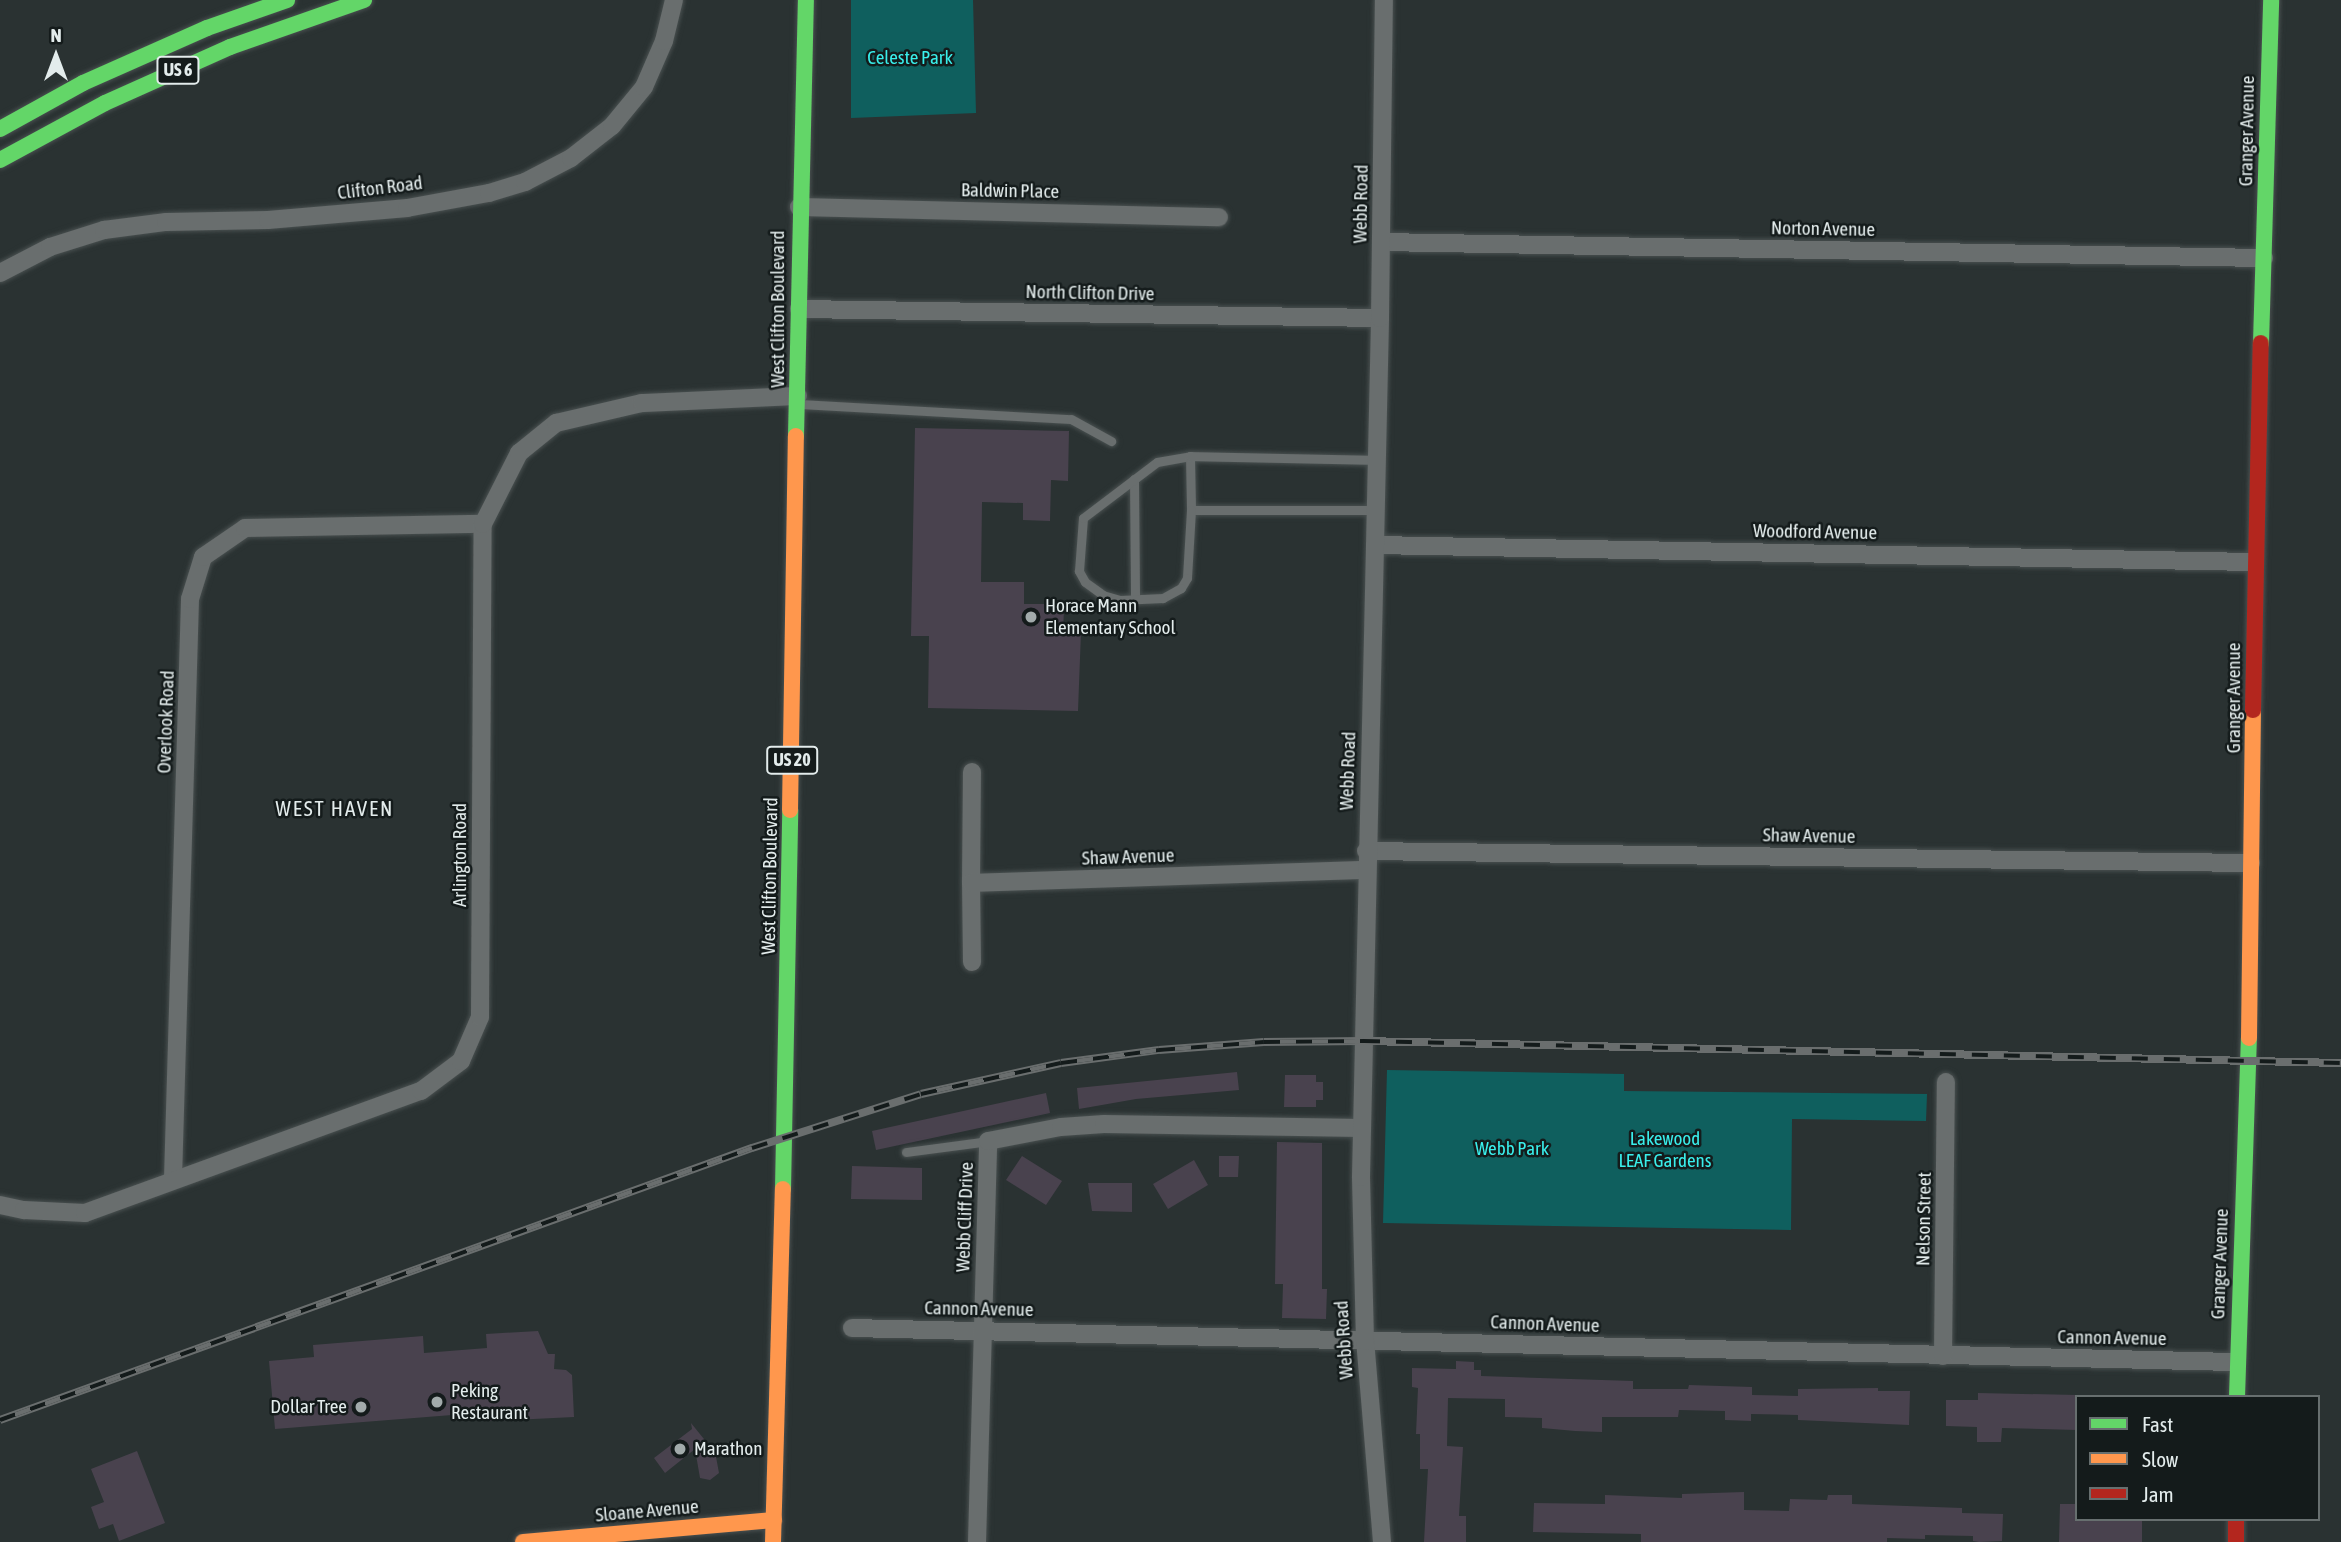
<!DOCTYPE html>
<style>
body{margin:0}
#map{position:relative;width:2341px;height:1542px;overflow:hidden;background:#2a3232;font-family:"Asap Condensed",sans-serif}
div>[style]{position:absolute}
.green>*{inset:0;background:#0f5f5e}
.building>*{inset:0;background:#49424e}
.roads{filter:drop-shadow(0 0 2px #495050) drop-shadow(0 0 2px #495050)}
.lane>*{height:9px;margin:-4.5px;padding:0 4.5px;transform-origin:4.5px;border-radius:4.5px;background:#696e6e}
.street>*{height:18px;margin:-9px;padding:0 9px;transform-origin:9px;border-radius:9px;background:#696e6e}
.fast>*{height:16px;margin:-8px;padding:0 8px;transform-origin:8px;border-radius:8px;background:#63d668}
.slow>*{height:16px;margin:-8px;padding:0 8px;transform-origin:8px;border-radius:8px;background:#ff974d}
.jam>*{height:16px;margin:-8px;padding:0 8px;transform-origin:8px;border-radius:8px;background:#b3261e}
.rail>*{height:8px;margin-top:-4px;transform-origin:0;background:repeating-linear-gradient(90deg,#141b1b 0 16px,#6a6e6e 0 32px);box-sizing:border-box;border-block:2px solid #6a6e6e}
.dots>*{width:19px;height:19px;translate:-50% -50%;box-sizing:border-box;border:4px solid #141b1b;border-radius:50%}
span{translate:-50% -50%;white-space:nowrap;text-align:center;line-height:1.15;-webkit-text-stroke:5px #141b1b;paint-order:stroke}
.shield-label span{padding:2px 5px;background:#141b1b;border:2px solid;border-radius:5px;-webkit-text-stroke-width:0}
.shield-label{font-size:18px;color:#e3ecec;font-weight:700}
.park-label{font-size:19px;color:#39eeeb}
.street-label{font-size:19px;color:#e3ecec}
.poi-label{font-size:19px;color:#e3ecec}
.left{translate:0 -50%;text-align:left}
.right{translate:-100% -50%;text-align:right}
.neighbourhood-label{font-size:21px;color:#e3ecec;letter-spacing:2px}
.legend{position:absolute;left:2075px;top:1395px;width:245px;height:126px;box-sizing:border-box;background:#141b1b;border:2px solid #676f6f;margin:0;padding:9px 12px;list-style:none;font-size:21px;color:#e3ecec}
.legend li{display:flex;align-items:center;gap:14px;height:35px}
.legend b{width:35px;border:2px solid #676f6f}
.north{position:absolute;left:21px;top:21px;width:70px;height:70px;-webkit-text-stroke:5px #141b1b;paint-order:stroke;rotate:0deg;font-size:19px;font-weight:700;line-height:28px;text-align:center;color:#e3ecec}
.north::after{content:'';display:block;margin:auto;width:24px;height:32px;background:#e3ecec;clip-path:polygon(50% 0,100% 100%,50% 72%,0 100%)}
</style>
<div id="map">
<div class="green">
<i style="clip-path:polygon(851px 0,973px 0,976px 113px,851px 118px)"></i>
<i style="clip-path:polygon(1387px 1070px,1624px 1074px,1624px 1091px,1927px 1094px,1926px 1121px,1792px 1119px,1791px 1230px,1383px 1223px)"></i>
</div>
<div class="building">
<i style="clip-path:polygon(915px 428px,1069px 431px,1068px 481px,1051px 480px,1050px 521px,1023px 520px,1023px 503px,982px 502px,981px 582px,1024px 582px,1024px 604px,1045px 604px,1048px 609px,1064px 610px,1063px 631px,1081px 632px,1078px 711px,928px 708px,929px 636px,911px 636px)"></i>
<i style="clip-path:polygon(1237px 1072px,1239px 1090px,1136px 1099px,1079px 1109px,1077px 1088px)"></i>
<i style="clip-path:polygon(1285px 1075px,1316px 1075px,1316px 1082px,1323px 1082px,1323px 1100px,1316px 1100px,1316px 1107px,1284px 1107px)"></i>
<i style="clip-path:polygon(1046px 1093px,1050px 1113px,876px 1150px,872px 1131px)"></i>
<i style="clip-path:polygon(1277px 1142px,1322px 1143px,1322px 1289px,1327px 1289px,1326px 1319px,1282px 1318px,1283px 1284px,1275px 1284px)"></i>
<i style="clip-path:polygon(1022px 1156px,1062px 1181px,1046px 1205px,1006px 1180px)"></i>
<i style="clip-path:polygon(1219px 1156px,1239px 1156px,1238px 1177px,1219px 1177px)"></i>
<i style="clip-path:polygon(1194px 1160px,1208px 1185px,1168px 1209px,1153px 1184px)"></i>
<i style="clip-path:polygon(852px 1166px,922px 1168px,922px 1200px,851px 1199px)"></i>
<i style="clip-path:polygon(1088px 1183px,1132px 1183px,1132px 1212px,1092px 1211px)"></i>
<i style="clip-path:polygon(538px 1331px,548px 1354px,555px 1354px,554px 1369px,566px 1370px,572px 1375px,574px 1417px,490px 1421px,490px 1412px,275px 1429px,269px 1361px,314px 1357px,313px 1345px,423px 1336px,424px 1353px,487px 1348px,486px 1334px)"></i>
<i style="clip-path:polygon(1456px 1361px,1474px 1362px,1474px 1370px,1481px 1370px,1481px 1376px,1633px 1381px,1633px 1389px,1688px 1389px,1689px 1385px,1752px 1387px,1752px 1395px,1798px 1396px,1798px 1389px,1878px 1388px,1878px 1391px,1910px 1391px,1909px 1425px,1798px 1420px,1798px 1415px,1751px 1414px,1751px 1421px,1725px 1420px,1725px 1411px,1679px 1410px,1678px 1417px,1602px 1417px,1602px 1432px,1575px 1431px,1542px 1428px,1542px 1418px,1505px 1417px,1505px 1399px,1448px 1398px,1447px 1446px,1463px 1447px,1459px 1516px,1466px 1516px,1466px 1542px,1424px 1542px,1428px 1469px,1420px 1469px,1420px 1434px,1416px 1434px,1418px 1388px,1412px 1387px,1412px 1368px,1456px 1369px)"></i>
<i style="clip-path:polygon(1978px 1393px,2077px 1395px,2077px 1430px,2002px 1428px,2001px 1442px,1977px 1442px,1977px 1427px,1946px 1426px,1946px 1400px,1978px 1400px)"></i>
<i style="clip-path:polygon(691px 1423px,708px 1444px,714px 1446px,719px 1473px,710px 1480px,700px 1478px,695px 1449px,665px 1473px,654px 1458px,692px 1429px)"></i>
<i style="clip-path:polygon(137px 1451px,165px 1523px,119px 1541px,113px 1524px,99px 1529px,91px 1507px,104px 1502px,91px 1469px)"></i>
<i style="clip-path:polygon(1744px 1492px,1744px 1510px,1789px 1511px,1790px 1499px,1827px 1500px,1828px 1495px,1852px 1495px,1852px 1504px,1962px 1508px,1962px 1513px,2003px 1514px,2002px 1541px,1979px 1542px,1973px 1541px,1973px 1536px,1925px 1535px,1925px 1539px,1887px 1538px,1887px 1542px,1641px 1542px,1641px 1534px,1533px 1532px,1534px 1503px,1605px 1504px,1605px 1495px,1682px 1498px,1682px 1494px)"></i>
<i style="clip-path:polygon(2060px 1504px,2077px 1504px,2077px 1519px,2142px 1519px,2142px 1542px,2059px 1542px)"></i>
</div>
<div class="roads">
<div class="lane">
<i style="left:800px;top:404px;width:271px;rotate:3.2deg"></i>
<i style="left:1071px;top:419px;width:46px;rotate:28.8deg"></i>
<i style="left:1190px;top:456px;width:54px;rotate:88.9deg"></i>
<i style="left:1134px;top:479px;width:120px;rotate:89.5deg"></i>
<i style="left:1376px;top:510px;width:185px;rotate:180deg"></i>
<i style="left:1191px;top:510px;width:68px;rotate:93.4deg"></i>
<i style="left:1187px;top:578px;width:12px;rotate:121deg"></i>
<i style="left:1181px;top:588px;width:21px;rotate:151deg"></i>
<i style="left:1163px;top:598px;width:43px;rotate:177.3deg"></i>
<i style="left:1120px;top:600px;width:18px;rotate:-164deg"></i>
<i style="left:1103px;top:595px;width:22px;rotate:-144deg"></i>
<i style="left:1085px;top:582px;width:13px;rotate:-119deg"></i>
<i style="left:1079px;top:571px;width:53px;rotate:-85.7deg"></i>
<i style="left:1083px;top:518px;width:93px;rotate:-37.1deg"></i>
<i style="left:1157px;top:462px;width:34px;rotate:-10deg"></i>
<i style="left:1190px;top:456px;width:186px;rotate:1.2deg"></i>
<i style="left:906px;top:1152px;width:83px;rotate:-7.6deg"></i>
</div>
<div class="street">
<i style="left:799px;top:207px;width:420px;rotate:1.4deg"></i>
<i style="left:1381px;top:242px;width:883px;rotate:1.04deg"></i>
<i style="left:0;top:273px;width:56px;rotate:-27.5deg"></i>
<i style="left:50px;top:247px;width:57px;rotate:-17.5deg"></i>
<i style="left:104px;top:230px;width:63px;rotate:-7.4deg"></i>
<i style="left:166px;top:222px;width:102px;rotate:-1.1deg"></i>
<i style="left:268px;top:220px;width:140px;rotate:-4.9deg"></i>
<i style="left:407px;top:208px;width:83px;rotate:-10.4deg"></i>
<i style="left:489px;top:193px;width:38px;rotate:-17deg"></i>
<i style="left:525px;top:182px;width:52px;rotate:-27.6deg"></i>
<i style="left:571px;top:158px;width:52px;rotate:-38deg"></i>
<i style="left:612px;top:126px;width:50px;rotate:-50.6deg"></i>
<i style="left:644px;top:87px;width:50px;rotate:-66.5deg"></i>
<i style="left:664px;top:41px;width:42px;rotate:-76.3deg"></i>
<i style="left:799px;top:309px;width:581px;rotate:0.89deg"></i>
<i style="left:1375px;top:545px;width:880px;rotate:1.11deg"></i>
<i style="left:1366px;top:851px;width:885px;rotate:0.78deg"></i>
<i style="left:971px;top:883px;width:111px;rotate:-89.5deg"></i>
<i style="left:972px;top:962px;width:79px;rotate:-90.7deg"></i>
<i style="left:971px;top:883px;width:396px;rotate:-1.9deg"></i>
<i style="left:173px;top:1179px;width:580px;rotate:-88.32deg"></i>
<i style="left:190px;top:599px;width:44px;rotate:-72.8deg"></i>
<i style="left:203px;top:557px;width:51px;rotate:-34.6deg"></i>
<i style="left:245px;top:528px;width:238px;rotate:-1deg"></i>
<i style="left:0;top:1205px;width:25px;rotate:12deg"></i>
<i style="left:24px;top:1210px;width:61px;rotate:2.8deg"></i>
<i style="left:85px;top:1213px;width:357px;rotate:-20deg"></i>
<i style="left:421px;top:1091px;width:50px;rotate:-36.9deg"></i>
<i style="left:461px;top:1061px;width:48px;rotate:-66.6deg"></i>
<i style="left:480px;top:1017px;width:493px;rotate:-89.7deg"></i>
<i style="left:483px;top:524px;width:80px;rotate:-63.1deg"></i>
<i style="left:519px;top:453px;width:48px;rotate:-39deg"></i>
<i style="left:556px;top:423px;width:88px;rotate:-13.1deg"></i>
<i style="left:642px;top:403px;width:156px;rotate:-2.6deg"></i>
<i style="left:852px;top:1328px;width:1385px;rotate:1.41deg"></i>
<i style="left:1943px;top:1356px;width:274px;rotate:-89.4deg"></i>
<i style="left:977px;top:1542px;width:401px;rotate:-88.4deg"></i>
<i style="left:988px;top:1141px;width:74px;rotate:-10.9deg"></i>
<i style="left:1061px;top:1127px;width:43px;rotate:-4deg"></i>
<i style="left:1104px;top:1124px;width:258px;rotate:0.9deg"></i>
<i style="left:1382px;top:1542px;width:202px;rotate:-94.8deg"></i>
<i style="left:1365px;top:1341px;width:164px;rotate:-91.4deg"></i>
<i style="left:1361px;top:1177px;width:859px;rotate:-88.73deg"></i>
<i style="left:1380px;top:318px;width:318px;rotate:-89.3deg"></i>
</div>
<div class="fast">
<i style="left:0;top:129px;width:95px;rotate:-29deg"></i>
<i style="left:83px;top:83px;width:136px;rotate:-23.9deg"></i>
<i style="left:207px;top:28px;width:85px;rotate:-19.3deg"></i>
<i style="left:0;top:160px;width:119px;rotate:-28.5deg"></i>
<i style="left:105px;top:103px;width:137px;rotate:-24.1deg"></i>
<i style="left:230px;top:47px;width:142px;rotate:-19.3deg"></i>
<i style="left:2261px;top:343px;width:343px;rotate:-88.3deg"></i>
<i style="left:796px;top:436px;width:436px;rotate:-88.7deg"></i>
<i style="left:783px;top:1189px;width:379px;rotate:-88.9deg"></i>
<i style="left:2237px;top:1397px;width:359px;rotate:-88.1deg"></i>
</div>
<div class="slow">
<i style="left:790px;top:810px;width:374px;rotate:-89.1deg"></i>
<i style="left:2249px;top:1038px;width:328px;rotate:-89.3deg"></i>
<i style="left:523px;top:1542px;width:252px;rotate:-5deg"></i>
<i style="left:773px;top:1542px;width:353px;rotate:-88.4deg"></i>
</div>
<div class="jam">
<i style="left:2253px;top:710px;width:367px;rotate:-88.8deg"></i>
<i style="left:2236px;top:1519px;width:23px;rotate:90deg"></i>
</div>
</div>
<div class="rail">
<i style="left:0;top:1420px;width:800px;rotate:-19.89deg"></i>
<i style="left:752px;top:1148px;width:177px;rotate:-17.7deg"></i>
<i style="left:921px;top:1094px;width:143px;rotate:-12.5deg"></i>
<i style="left:1061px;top:1063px;width:99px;rotate:-7.6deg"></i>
<i style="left:1159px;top:1050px;width:105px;rotate:-4.4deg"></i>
<i style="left:1264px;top:1042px;width:100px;rotate:-0.6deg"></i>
<i style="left:1364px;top:1041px;width:977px;rotate:1.29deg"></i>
</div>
<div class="dots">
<i style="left:1031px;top:617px;background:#a2abab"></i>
<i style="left:437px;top:1402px;background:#a2abab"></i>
<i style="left:361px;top:1407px;background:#a2abab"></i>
<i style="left:680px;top:1449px;background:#a2abab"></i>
</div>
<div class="shield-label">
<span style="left:178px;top:70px">US 6</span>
<span style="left:792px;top:760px">US 20</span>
</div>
<div class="park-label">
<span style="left:910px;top:58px">Celeste Park</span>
<span style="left:1665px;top:1150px">Lakewood<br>LEAF Gardens</span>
<span style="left:1512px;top:1149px">Webb Park</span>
</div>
<div class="street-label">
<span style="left:2247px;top:131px;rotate:-89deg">Granger Avenue</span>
<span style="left:380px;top:188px;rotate:-7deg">Clifton Road</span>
<span style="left:1010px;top:191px;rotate:1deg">Baldwin Place</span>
<span style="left:1361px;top:204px;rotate:-89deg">Webb Road</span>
<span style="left:1823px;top:229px;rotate:1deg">Norton Avenue</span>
<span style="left:1090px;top:293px;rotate:1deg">North Clifton Drive</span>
<span style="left:778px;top:309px;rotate:-90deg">West Clifton Boulevard</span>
<span style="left:1815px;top:532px;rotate:1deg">Woodford Avenue</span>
<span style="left:2234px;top:698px;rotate:-90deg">Granger Avenue</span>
<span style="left:166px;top:722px;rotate:-88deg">Overlook Road</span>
<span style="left:1348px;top:771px;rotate:-88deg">Webb Road</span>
<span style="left:1809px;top:836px;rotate:1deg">Shaw Avenue</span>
<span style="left:460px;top:855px;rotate:-90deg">Arlington Road</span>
<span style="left:1128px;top:857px;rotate:-2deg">Shaw Avenue</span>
<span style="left:770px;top:876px;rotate:-89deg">West Clifton Boulevard</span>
<span style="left:965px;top:1217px;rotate:-88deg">Webb Cliff Drive</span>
<span style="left:1924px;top:1219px;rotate:-89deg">Nelson Street</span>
<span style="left:2220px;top:1264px;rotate:-88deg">Granger Avenue</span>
<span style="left:979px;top:1309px;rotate:1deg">Cannon Avenue</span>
<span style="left:1545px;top:1324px;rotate:2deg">Cannon Avenue</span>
<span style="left:2112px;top:1338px;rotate:1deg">Cannon Avenue</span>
<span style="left:1344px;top:1340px;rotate:-94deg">Webb Road</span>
<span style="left:647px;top:1511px;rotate:-5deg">Sloane Avenue</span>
</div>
<div class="poi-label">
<span class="left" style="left:1045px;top:617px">Horace Mann<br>Elementary School</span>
<span class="left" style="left:451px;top:1402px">Peking<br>Restaurant</span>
<span class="right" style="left:347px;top:1407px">Dollar Tree</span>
<span class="left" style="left:694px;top:1449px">Marathon</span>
</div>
<div class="neighbourhood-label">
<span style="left:335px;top:808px">WEST HAVEN</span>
</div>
<ul class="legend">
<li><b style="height:9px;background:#63d668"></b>Fast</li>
<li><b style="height:9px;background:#ff974d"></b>Slow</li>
<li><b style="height:9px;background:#b3261e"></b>Jam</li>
</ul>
<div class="north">N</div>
</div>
